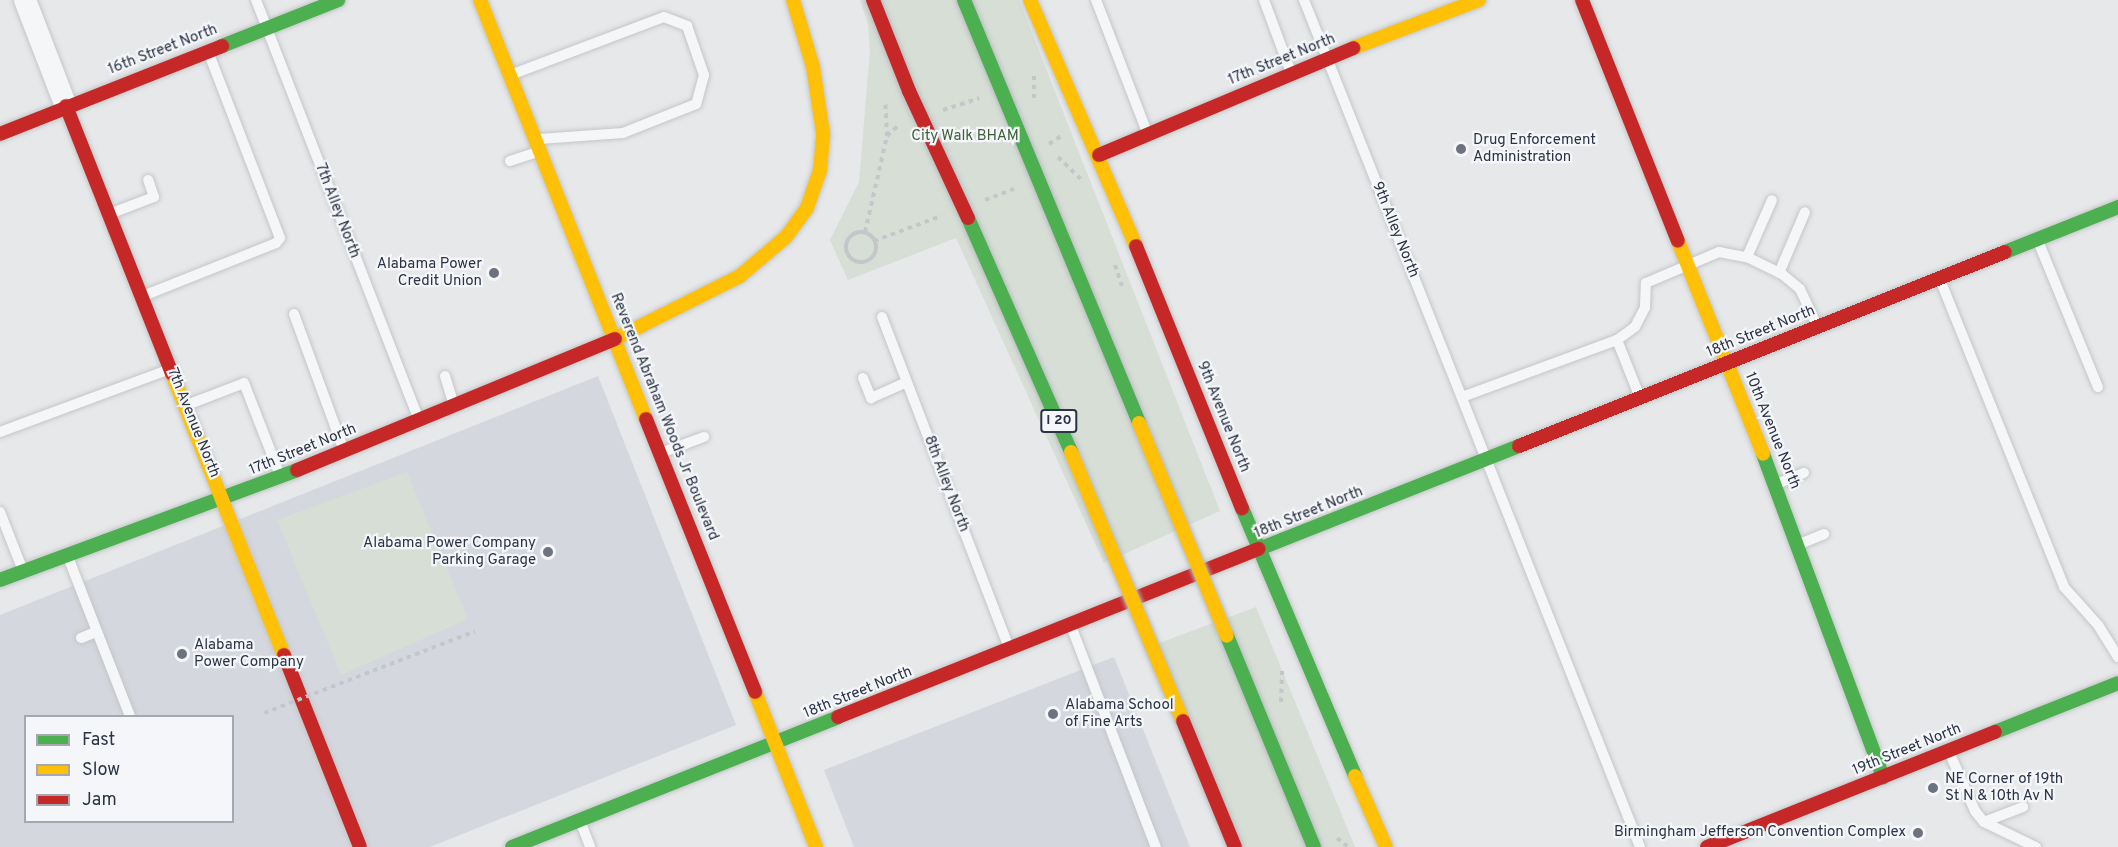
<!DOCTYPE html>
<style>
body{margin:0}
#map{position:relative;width:2118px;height:847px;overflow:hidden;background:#e6e8ea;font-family:Overpass,sans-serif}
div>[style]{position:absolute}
.built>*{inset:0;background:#d4d7dd}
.green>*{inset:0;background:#d6ded6}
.path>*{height:4px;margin-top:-2px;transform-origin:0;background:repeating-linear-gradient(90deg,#c5c6ca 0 4.5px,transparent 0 9px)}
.path>.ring{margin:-2px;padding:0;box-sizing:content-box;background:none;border:4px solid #c5c6ca;border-radius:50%}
.roads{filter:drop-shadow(0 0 2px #c4c6c8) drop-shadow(0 0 2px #c4c6c8)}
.lane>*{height:10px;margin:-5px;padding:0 5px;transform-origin:5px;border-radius:5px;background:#f5f6f7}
.street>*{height:22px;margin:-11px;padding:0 11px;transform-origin:11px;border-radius:11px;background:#f5f6f7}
.fast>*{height:14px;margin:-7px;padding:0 7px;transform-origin:7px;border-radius:7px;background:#4caf50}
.slow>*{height:14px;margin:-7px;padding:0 7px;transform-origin:7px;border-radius:7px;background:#ffc107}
.jam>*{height:14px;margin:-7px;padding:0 7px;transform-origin:7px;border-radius:7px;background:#c62828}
.path-bridge>*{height:4px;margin-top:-2px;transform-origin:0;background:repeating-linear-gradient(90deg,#c5c6ca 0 4.5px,transparent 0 9px)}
.bridges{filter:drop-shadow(0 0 2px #b8bbbf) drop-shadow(0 0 2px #b8bbbf)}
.fast-bridge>*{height:14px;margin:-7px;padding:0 7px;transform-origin:7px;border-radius:7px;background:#4caf50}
.slow-bridge>*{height:14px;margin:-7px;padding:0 7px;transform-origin:7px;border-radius:7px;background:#ffc107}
.jam-bridge>*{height:14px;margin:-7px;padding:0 7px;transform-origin:7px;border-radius:7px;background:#c62828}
.dots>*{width:16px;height:16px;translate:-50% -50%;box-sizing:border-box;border:3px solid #f4f6f9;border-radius:50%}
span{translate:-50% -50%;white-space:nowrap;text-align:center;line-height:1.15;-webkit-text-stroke:4.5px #f4f6f9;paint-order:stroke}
.shield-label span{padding:2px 4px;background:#f4f6f9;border:2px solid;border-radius:4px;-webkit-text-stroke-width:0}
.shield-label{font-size:14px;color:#2b3445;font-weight:700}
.street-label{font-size:15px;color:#2b3445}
.park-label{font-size:15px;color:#3f6138}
.poi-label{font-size:15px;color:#2b3445}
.left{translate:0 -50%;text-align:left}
.right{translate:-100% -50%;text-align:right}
.legend{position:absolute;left:24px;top:715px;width:210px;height:108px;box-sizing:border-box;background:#f4f6f9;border:2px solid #a4a8b1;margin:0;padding:8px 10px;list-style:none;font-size:18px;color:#2b3445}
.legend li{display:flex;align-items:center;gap:12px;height:30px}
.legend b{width:30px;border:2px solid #a4a8b1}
</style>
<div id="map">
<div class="built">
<i style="clip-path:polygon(evenodd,598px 376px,736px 725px,430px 847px,0 847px,0 615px,598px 376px,26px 716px,232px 716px,232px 822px,26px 822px,26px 716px)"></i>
<i style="clip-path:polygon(1114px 657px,1190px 847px,854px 847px,824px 770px)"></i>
</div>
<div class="green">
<i style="clip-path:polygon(860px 0,1019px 0,1220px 511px,1104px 563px,956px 238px,848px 280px,830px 240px,859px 182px,870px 50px,868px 24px)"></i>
<i style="clip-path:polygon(407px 472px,468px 619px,341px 675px,277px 520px)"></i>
<i style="clip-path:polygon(1256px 607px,1355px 847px,1230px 847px,1146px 648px)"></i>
</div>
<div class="path">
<i style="left:1034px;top:98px;width:23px;rotate:-90deg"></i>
<i style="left:943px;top:110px;width:38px;rotate:-18deg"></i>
<i style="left:887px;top:136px;width:16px;rotate:-43deg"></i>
<i style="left:1049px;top:144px;width:17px;rotate:-33deg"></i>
<i style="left:1058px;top:157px;width:32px;rotate:44deg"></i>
<i style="left:985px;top:200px;width:31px;rotate:-21deg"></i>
<i style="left:865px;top:232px;width:98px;rotate:-77.1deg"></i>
<i style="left:887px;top:136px;width:33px;rotate:-93deg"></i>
<i class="ring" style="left:846px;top:232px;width:26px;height:26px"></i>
<i style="left:874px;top:241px;width:72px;rotate:-20.5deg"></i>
<i style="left:1115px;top:265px;width:22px;rotate:72deg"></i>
<i style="left:1281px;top:702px;width:31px;rotate:-88deg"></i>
<i style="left:1337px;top:838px;width:14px;rotate:39deg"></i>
</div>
<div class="roads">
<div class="lane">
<i style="left:256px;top:0;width:446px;rotate:68.8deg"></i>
<i style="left:1096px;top:0;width:142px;rotate:68.9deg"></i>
<i style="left:1264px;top:0;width:75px;rotate:69.6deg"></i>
<i style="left:1304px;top:0;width:911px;rotate:68.36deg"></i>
<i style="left:513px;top:74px;width:161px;rotate:-20.7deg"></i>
<i style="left:664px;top:17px;width:25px;rotate:21deg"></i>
<i style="left:687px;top:26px;width:52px;rotate:70.9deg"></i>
<i style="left:704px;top:75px;width:30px;rotate:105deg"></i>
<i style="left:696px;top:104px;width:79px;rotate:158.3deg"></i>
<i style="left:623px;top:133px;width:84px;rotate:175.9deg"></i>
<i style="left:510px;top:161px;width:28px;rotate:-18deg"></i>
<i style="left:112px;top:213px;width:45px;rotate:-20.9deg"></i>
<i style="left:154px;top:197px;width:18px;rotate:-109deg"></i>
<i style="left:2038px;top:241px;width:158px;rotate:67.7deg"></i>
<i style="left:1747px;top:257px;width:62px;rotate:-66.3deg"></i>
<i style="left:1779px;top:273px;width:66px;rotate:-66.9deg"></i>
<i style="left:1941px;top:282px;width:329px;rotate:68deg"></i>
<i style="left:2064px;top:587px;width:51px;rotate:48.2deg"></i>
<i style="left:2098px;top:625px;width:38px;rotate:58deg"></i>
<i style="left:143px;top:296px;width:143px;rotate:-21.7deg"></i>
<i style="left:276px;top:243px;width:6px;rotate:-51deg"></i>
<i style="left:280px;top:238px;width:197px;rotate:-111.1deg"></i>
<i style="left:294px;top:314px;width:143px;rotate:69.9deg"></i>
<i style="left:882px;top:317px;width:354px;rotate:69deg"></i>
<i style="left:1617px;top:340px;width:22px;rotate:-36deg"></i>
<i style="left:1635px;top:327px;width:22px;rotate:-63deg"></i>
<i style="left:1645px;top:307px;width:24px;rotate:-88deg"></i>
<i style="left:1646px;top:283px;width:79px;rotate:-23deg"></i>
<i style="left:1719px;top:252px;width:31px;rotate:11deg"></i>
<i style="left:1749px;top:258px;width:37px;rotate:26deg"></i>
<i style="left:1782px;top:274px;width:23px;rotate:40deg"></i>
<i style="left:1800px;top:289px;width:40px;rotate:65deg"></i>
<i style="left:445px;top:376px;width:27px;rotate:73deg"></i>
<i style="left:863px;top:378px;width:22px;rotate:68deg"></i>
<i style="left:871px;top:398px;width:39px;rotate:-24deg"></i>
<i style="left:1462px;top:397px;width:165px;rotate:-20.2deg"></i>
<i style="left:1617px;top:340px;width:59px;rotate:68.2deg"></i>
<i style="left:187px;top:405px;width:61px;rotate:-21.1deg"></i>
<i style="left:244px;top:383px;width:97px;rotate:68.7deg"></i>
<i style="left:0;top:432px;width:179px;rotate:-20.3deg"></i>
<i style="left:663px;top:452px;width:44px;rotate:-20.1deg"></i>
<i style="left:1779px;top:483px;width:27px;rotate:-22deg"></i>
<i style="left:0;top:512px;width:60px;rotate:68.6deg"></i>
<i style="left:1802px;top:543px;width:24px;rotate:-22deg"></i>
<i style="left:68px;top:557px;width:171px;rotate:68.7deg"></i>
<i style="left:1071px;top:626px;width:237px;rotate:69deg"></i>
<i style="left:81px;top:638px;width:16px;rotate:-22deg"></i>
<i style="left:1950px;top:754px;width:62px;rotate:66.3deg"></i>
<i style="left:1975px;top:811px;width:14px;rotate:51deg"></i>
<i style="left:1984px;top:822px;width:58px;rotate:25.7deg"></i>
<i style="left:1984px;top:822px;width:42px;rotate:-21deg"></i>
<i style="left:581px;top:823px;width:26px;rotate:69deg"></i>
</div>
<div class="street">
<i style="left:25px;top:0;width:114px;rotate:68.9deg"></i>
</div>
<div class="fast">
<i style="left:222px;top:46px;width:125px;rotate:-21.6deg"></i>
<i style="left:2005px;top:252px;width:122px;rotate:-21.7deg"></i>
<i style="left:1763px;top:454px;width:345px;rotate:69.6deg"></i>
<i style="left:1242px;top:508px;width:291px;rotate:67.1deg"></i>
<i style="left:1259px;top:549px;width:280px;rotate:-21.6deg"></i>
<i style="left:0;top:580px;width:317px;rotate:-20.3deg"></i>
<i style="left:1995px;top:732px;width:132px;rotate:-21.7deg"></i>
<i style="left:512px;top:847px;width:351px;rotate:-21.7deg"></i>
</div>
<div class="slow">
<i style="left:480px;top:0;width:451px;rotate:68.4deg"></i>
<i style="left:1030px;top:0;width:268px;rotate:66.7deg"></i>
<i style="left:1353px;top:48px;width:135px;rotate:-20.9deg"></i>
<i style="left:1678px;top:241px;width:229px;rotate:68.2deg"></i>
<i style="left:615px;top:339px;width:140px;rotate:-26.7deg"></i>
<i style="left:740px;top:276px;width:60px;rotate:-40.3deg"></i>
<i style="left:786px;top:237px;width:36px;rotate:-54deg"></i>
<i style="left:807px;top:208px;width:39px;rotate:-71deg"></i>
<i style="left:820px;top:171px;width:38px;rotate:-85deg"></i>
<i style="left:823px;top:133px;width:67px;rotate:-98.6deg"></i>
<i style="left:813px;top:67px;width:70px;rotate:-106.6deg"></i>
<i style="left:172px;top:374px;width:302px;rotate:68.3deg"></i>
<i style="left:755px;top:692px;width:167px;rotate:68.5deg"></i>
<i style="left:1355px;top:776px;width:77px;rotate:66.4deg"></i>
</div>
<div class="jam">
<i style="left:1582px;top:0;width:259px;rotate:68.3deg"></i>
<i style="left:66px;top:106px;width:288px;rotate:68.4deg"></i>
<i style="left:0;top:134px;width:239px;rotate:-21.6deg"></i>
<i style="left:1099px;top:155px;width:276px;rotate:-22.8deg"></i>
<i style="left:1136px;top:246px;width:283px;rotate:68deg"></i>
<i style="left:646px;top:419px;width:294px;rotate:68.2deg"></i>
<i style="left:1519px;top:446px;width:523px;rotate:-21.76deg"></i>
<i style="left:297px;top:470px;width:344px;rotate:-22.4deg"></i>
<i style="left:284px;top:655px;width:206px;rotate:68.4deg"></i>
<i style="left:838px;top:717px;width:453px;rotate:-21.8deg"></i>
<i style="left:1707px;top:847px;width:310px;rotate:-21.8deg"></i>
</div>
</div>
<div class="path-bridge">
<i style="left:264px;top:713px;width:226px;rotate:-21.2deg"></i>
</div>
<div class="bridges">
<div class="fast-bridge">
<i style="left:964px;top:0;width:458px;rotate:67.5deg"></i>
<i style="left:968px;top:218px;width:256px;rotate:66.2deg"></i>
<i style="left:1227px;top:636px;width:228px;rotate:67.6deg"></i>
</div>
<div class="slow-bridge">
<i style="left:1139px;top:423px;width:230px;rotate:67.6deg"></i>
<i style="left:1071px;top:452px;width:291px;rotate:67.4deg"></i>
</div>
<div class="jam-bridge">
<i style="left:873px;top:0;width:98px;rotate:68.4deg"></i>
<i style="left:909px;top:91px;width:140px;rotate:65.1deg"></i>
<i style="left:1183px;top:721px;width:136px;rotate:67.6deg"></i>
</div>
</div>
<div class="dots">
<i style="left:1461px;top:149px;background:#6c737f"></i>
<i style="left:494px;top:273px;background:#6c737f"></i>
<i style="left:548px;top:552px;background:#6c737f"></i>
<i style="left:182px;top:654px;background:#6c737f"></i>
<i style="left:1053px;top:714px;background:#6c737f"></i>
<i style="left:1933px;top:788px;background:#6c737f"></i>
<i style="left:1918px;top:833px;background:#6c737f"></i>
</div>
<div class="shield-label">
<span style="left:1059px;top:421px">I 20</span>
</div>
<div class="street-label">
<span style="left:163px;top:50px;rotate:-21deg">16th Street North</span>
<span style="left:1282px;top:60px;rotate:-22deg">17th Street North</span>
<span style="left:337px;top:211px;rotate:69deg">7th Alley North</span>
<span style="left:1395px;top:230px;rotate:68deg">9th Alley North</span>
<span style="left:1761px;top:332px;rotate:-22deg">18th Street North</span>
<span style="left:664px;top:417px;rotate:68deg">Reverend Abraham Woods Jr Boulevard</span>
<span style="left:1223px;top:417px;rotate:68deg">9th Avenue North</span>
<span style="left:193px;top:423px;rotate:68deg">7th Avenue North</span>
<span style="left:1772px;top:431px;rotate:68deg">10th Avenue North</span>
<span style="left:303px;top:450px;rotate:-22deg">17th Street North</span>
<span style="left:946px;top:484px;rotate:69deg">8th Alley North</span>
<span style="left:1309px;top:513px;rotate:-22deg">18th Street North</span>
<span style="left:858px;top:693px;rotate:-22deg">18th Street North</span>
<span style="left:1907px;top:750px;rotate:-22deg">19th Street North</span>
</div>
<div class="park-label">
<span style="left:965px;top:137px">City Walk BHAM</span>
</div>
<div class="poi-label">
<span class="left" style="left:1473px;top:149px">Drug Enforcement<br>Administration</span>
<span class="right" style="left:482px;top:273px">Alabama Power<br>Credit Union</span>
<span class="right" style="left:536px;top:552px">Alabama Power Company<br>Parking Garage</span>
<span class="left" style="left:194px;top:654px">Alabama<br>Power Company</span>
<span class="left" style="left:1065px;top:714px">Alabama School<br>of Fine Arts</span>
<span class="left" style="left:1945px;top:788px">NE Corner of 19th<br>St N &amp; 10th Av N</span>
<span class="right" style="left:1906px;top:833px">Birmingham Jefferson Convention Complex</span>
</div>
<ul class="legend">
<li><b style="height:8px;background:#4caf50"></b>Fast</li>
<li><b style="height:8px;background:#ffc107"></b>Slow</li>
<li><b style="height:8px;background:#c62828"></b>Jam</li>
</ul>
</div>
